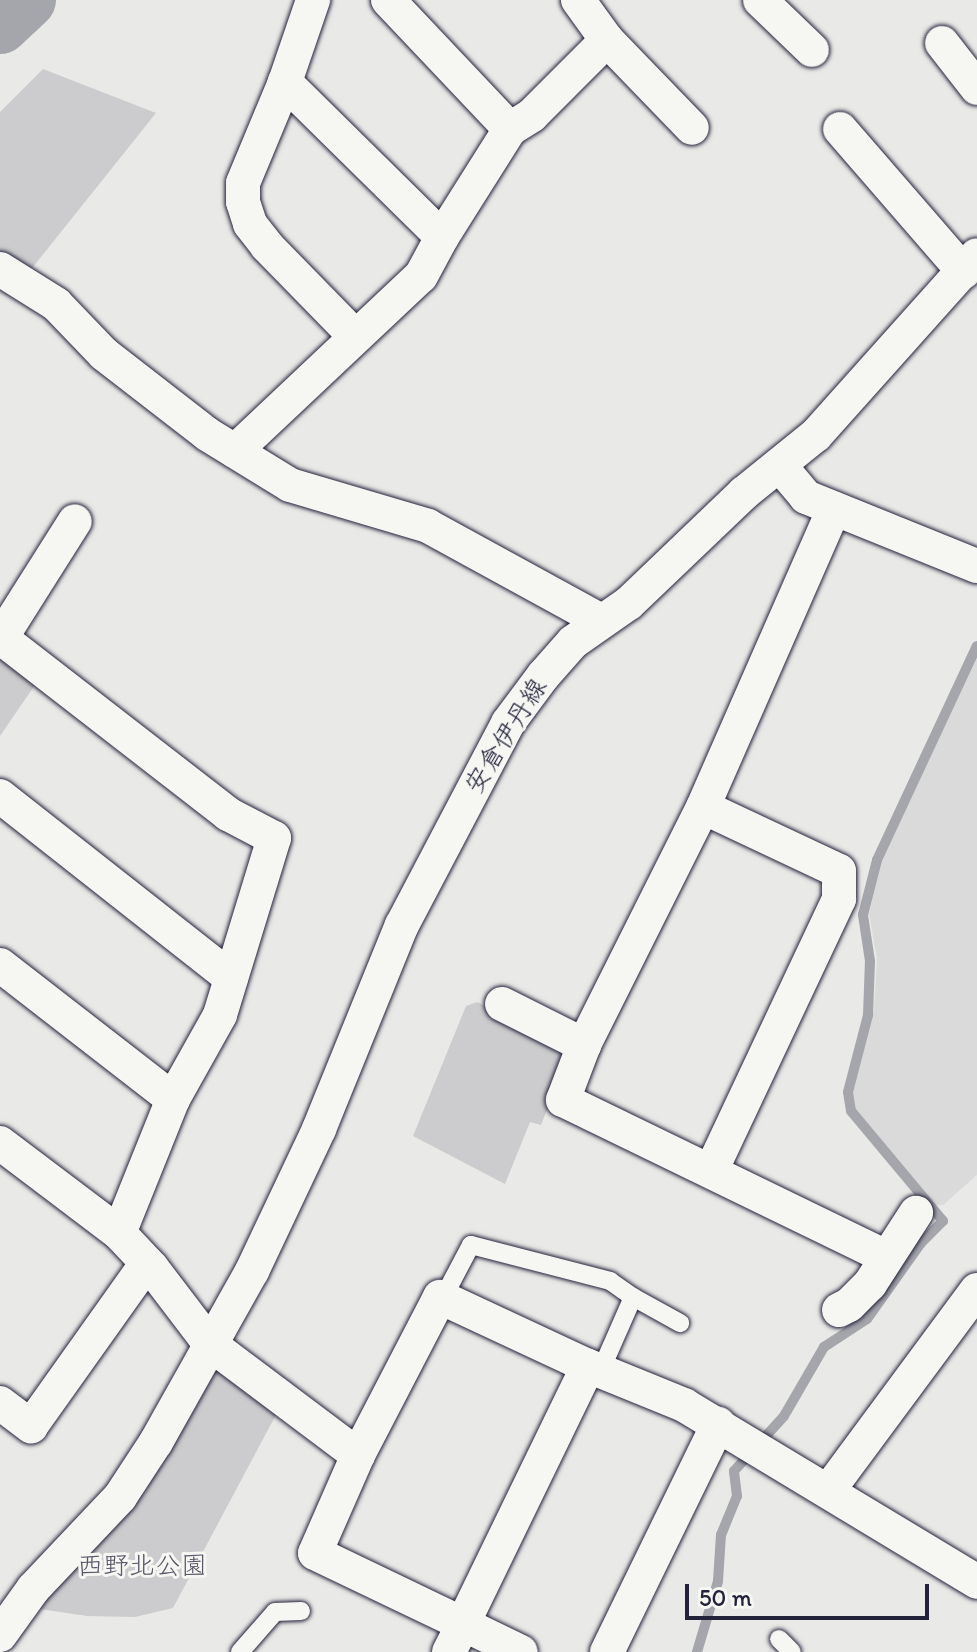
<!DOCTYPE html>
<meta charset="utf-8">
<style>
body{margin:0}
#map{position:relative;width:977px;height:1652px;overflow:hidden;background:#e9e9e7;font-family:Itim,"Klee One",sans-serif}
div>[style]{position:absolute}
.built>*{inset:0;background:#dadada}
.green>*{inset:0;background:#ccccce}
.stream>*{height:10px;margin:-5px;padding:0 5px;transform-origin:5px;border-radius:5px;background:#a5a5ac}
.river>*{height:58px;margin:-29px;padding:0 29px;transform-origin:29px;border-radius:29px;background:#a5a5ac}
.roads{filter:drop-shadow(0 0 2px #22223b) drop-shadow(0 0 2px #22223b)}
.lane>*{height:18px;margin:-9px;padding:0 9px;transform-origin:9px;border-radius:9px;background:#f6f6f2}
.street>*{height:34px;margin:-17px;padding:0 17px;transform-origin:17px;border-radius:17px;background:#f6f6f2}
span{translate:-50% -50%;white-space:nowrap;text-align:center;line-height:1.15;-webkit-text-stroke:6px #f6f6f2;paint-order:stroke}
.street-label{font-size:26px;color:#22223b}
.park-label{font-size:26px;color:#555567}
.scale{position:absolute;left:685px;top:1584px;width:244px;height:36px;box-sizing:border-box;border:4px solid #22223b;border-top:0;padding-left:10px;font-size:24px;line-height:28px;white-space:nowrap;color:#22223b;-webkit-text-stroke:6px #f6f6f2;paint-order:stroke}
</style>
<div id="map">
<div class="built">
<i style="clip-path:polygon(977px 658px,977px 1175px,943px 1205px,935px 1205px,856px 1111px,853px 1092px,874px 1010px,877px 958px,869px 914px,881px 862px)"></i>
</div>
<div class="green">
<i style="clip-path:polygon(43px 69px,156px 113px,29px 272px,0 252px,0 112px)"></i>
<i style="clip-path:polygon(0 652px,37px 682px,0 736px)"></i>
<i style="clip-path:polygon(477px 1002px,565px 1043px,569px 1053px,541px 1125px,530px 1122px,505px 1184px,413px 1136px,466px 1006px)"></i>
<i style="clip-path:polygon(223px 1368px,278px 1411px,173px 1608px,135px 1617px,87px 1616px,40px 1609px,39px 1602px,145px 1492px,210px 1369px)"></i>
</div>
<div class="stream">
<i style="left:697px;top:1652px;width:74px;rotate:-73.5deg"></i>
<i style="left:718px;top:1581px;width:46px;rotate:-86.3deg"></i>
<i style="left:721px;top:1535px;width:42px;rotate:-67.7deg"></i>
<i style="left:737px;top:1496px;width:25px;rotate:-97deg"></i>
<i style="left:734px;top:1471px;width:74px;rotate:-47.7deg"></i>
<i style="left:784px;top:1416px;width:80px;rotate:-59.9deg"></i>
<i style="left:824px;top:1347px;width:51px;rotate:-33.1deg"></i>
<i style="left:867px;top:1319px;width:93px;rotate:-54.6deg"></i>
<i style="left:921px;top:1243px;width:31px;rotate:-45deg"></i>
<i style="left:943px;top:1221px;width:143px;rotate:-129.9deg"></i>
<i style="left:851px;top:1111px;width:19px;rotate:-99deg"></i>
<i style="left:848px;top:1092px;width:80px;rotate:-75.4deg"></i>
<i style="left:868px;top:1015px;width:54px;rotate:-87.9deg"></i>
<i style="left:870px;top:961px;width:47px;rotate:-98.7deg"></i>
<i style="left:863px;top:915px;width:57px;rotate:-75.7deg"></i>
<i style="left:877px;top:860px;width:236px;rotate:-65deg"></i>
</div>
<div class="river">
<i style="left:0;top:25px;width:37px;rotate:-43deg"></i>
</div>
<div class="roads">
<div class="lane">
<i style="left:633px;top:1297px;width:54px;rotate:29deg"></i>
<i style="left:443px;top:1298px;width:60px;rotate:-62.2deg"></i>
<i style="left:471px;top:1245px;width:144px;rotate:14.5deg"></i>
<i style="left:610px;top:1281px;width:28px;rotate:35deg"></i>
<i style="left:633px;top:1297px;width:80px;rotate:113.7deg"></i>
<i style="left:779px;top:1639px;width:18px;rotate:45deg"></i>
<i style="left:240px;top:1652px;width:53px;rotate:-48.8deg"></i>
<i style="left:275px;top:1612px;width:26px;rotate:-2deg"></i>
</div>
<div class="street">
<i style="left:388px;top:0;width:178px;rotate:46.6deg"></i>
<i style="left:578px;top:0;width:49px;rotate:54.1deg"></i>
<i style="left:607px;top:40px;width:122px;rotate:46deg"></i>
<i style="left:760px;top:0;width:72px;rotate:43.9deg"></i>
<i style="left:942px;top:43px;width:57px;rotate:52.1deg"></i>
<i style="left:285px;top:82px;width:109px;rotate:112.6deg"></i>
<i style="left:243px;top:183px;width:19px;rotate:90deg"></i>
<i style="left:243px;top:202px;width:23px;rotate:72deg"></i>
<i style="left:250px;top:224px;width:28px;rotate:52deg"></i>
<i style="left:267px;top:246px;width:124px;rotate:45.7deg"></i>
<i style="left:840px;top:129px;width:189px;rotate:49.1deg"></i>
<i style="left:442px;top:237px;width:128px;rotate:-57.8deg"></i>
<i style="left:510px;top:129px;width:26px;rotate:-32deg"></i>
<i style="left:532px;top:115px;width:106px;rotate:-45deg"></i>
<i style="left:0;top:269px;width:66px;rotate:32deg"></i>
<i style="left:56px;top:304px;width:69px;rotate:46.2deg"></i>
<i style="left:104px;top:354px;width:130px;rotate:37.8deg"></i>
<i style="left:207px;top:434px;width:97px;rotate:31.6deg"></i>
<i style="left:290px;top:485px;width:144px;rotate:16.5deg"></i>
<i style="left:428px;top:526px;width:196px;rotate:28.7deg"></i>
<i style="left:235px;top:451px;width:255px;rotate:-43.3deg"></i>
<i style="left:421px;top:276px;width:44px;rotate:-61.7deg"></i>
<i style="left:442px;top:237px;width:221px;rotate:-135.4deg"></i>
<i style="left:285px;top:82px;width:87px;rotate:-71.1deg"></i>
<i style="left:781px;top:467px;width:39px;rotate:50deg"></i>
<i style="left:806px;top:497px;width:184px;rotate:22deg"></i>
<i style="left:0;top:637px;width:289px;rotate:37.8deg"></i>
<i style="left:228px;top:814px;width:52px;rotate:27.6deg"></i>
<i style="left:274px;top:838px;width:185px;rotate:107deg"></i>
<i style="left:220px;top:1015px;width:96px;rotate:119.2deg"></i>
<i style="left:173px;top:1099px;width:144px;rotate:111.9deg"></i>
<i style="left:1px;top:638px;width:138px;rotate:-57.7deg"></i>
<i style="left:0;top:796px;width:294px;rotate:38.2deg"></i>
<i style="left:703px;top:807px;width:266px;rotate:116.6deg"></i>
<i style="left:584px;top:1045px;width:59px;rotate:110.9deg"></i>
<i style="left:563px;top:1100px;width:359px;rotate:25.9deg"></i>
<i style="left:0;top:965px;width:219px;rotate:37.8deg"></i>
<i style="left:502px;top:1004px;width:92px;rotate:26.6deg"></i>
<i style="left:0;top:1143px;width:149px;rotate:37.1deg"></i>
<i style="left:119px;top:1233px;width:48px;rotate:46.7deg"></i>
<i style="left:152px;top:1268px;width:96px;rotate:52.7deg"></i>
<i style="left:210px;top:1344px;width:185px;rotate:36.9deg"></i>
<i style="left:711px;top:1171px;width:301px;rotate:-64.8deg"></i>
<i style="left:839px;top:899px;width:28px;rotate:-90deg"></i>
<i style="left:839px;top:871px;width:150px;rotate:-154.8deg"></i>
<i style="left:703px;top:807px;width:326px;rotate:-66.3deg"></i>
<i style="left:839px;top:1310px;width:11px;rotate:-27deg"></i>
<i style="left:849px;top:1305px;width:30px;rotate:-45deg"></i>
<i style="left:870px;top:1284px;width:85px;rotate:-57.1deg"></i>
<i style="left:588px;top:1366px;width:287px;rotate:115.9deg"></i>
<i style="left:463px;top:1624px;width:164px;rotate:-154.4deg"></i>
<i style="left:315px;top:1553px;width:107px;rotate:-66.3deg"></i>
<i style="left:358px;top:1455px;width:178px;rotate:-62.6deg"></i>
<i style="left:440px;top:1297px;width:163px;rotate:25deg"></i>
<i style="left:588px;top:1366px;width:104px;rotate:22.1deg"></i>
<i style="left:684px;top:1405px;width:342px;rotate:31.1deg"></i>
<i style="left:0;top:1403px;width:39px;rotate:37deg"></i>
<i style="left:31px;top:1426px;width:200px;rotate:-54.6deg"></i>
<i style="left:828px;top:1491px;width:250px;rotate:-53.5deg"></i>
<i style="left:0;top:1635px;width:57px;rotate:-54.3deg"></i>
<i style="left:33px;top:1589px;width:127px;rotate:-46.6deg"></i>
<i style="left:120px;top:1497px;width:66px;rotate:-56.8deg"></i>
<i style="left:156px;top:1442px;width:196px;rotate:-60.7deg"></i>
<i style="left:252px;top:1271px;width:157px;rotate:-64.7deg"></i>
<i style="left:319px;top:1129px;width:220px;rotate:-67.9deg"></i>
<i style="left:402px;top:925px;width:228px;rotate:-62.3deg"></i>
<i style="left:508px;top:723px;width:59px;rotate:-53.3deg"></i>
<i style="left:543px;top:676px;width:45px;rotate:-48.6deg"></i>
<i style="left:573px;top:642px;width:68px;rotate:-34.9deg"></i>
<i style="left:629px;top:603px;width:159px;rotate:-43.7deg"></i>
<i style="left:744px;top:493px;width:92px;rotate:-38.9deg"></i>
<i style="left:816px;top:435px;width:241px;rotate:-48.2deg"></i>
<i style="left:449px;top:1652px;width:31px;rotate:-63deg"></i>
<i style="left:463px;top:1624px;width:64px;rotate:25.8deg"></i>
<i style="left:607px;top:1652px;width:254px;rotate:-64deg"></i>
</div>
</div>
<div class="street-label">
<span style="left:506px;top:736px;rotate:-58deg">安倉伊丹線</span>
</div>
<div class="park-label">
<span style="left:142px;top:1566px">西野北公園</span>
</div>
<div class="scale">50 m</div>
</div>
